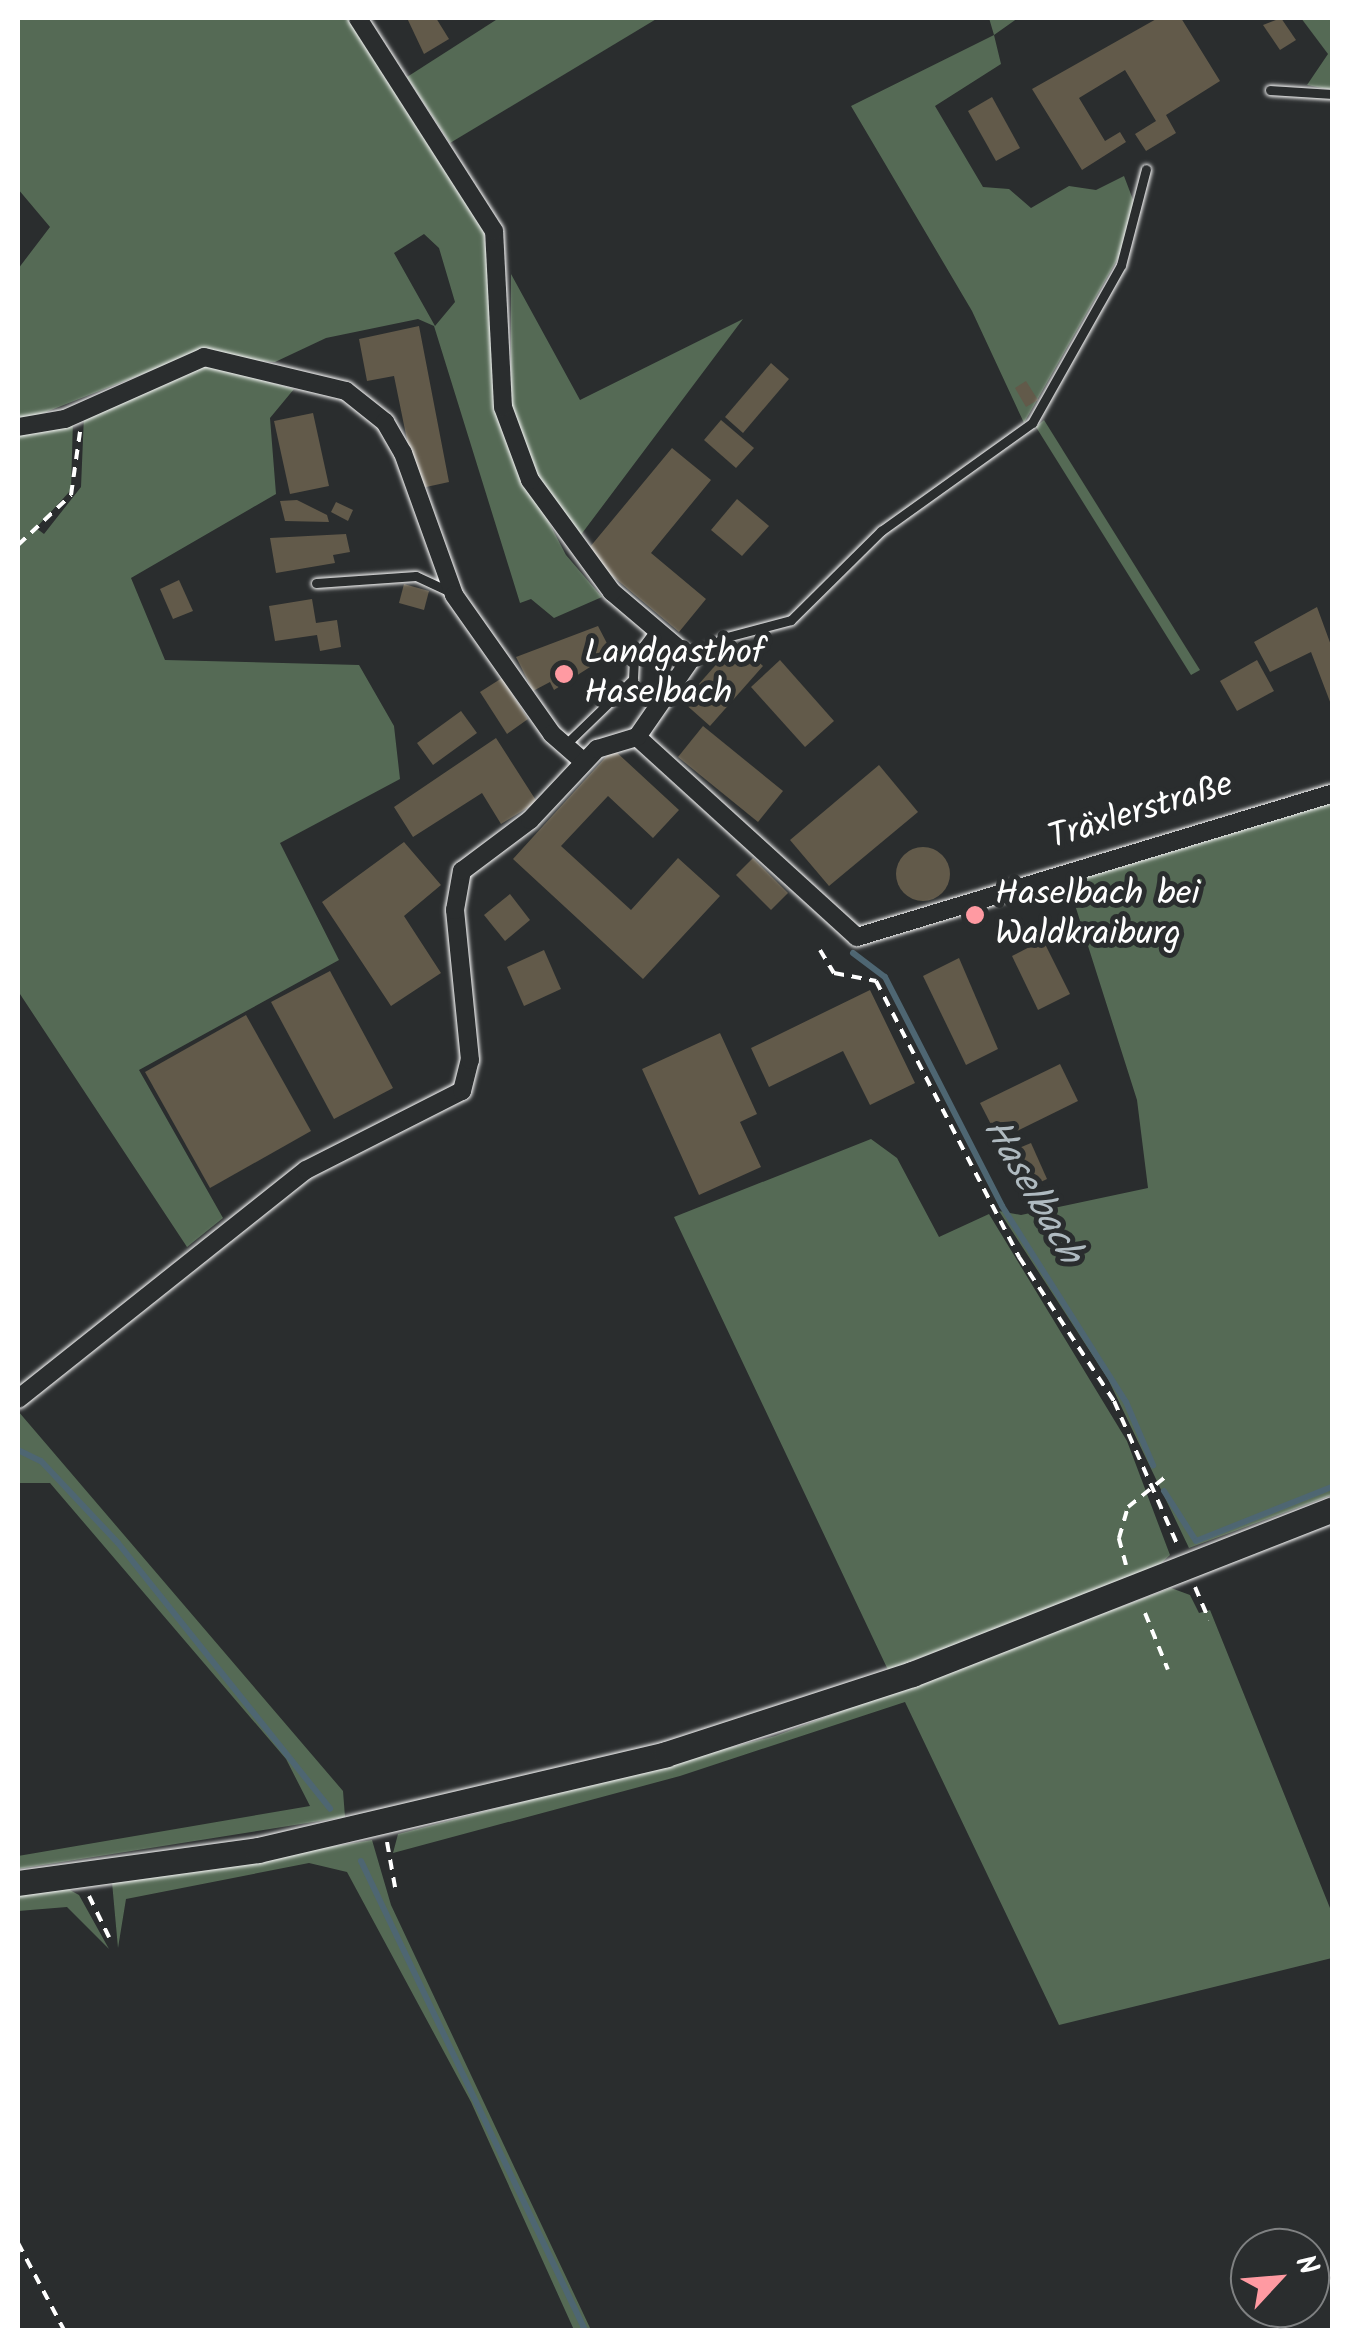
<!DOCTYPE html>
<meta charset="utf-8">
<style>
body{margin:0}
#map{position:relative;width:1350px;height:2348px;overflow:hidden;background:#2a2d2e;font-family:Kalam,sans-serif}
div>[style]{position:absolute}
.green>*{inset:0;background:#556a55}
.stream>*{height:6px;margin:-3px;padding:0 3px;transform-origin:3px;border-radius:3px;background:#4e6672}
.building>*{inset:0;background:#625a4a}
.round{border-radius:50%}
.path>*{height:4px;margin-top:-2px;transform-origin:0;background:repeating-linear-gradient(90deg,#fff 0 10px,transparent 0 18px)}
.roads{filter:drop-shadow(0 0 2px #fff) drop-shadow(0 0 2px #fff)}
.lane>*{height:9px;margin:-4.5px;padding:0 4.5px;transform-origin:4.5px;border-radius:4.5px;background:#2a2d2e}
.street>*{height:18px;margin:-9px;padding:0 9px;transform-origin:9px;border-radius:9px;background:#2a2d2e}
.secondary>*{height:25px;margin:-12.5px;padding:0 12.5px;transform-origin:12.5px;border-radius:12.5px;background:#2a2d2e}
.dots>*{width:28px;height:28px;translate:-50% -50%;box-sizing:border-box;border:5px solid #2a2d2e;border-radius:50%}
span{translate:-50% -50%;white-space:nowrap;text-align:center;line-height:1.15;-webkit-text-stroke:10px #2a2d2e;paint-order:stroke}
.poi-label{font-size:35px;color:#fff}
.left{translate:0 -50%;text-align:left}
.street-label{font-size:35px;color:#fff}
.water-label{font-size:38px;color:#afbac0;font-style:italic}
.frame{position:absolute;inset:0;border:20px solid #fff;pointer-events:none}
.north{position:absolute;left:1230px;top:2228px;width:100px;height:100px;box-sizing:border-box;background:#2a2d2e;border:2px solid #7f8182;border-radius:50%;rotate:64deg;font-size:28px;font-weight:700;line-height:40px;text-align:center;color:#fff}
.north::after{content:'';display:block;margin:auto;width:35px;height:45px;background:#ff9aa2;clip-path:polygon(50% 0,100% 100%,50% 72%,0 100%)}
</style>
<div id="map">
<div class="green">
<i style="clip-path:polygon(evenodd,18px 18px,349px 18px,483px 225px,508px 444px,566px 555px,602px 597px,554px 618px,531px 599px,520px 603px,434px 326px,418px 319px,326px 338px,275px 362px,186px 357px,18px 423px,18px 269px,50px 227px,18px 189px,18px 18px,424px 234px,439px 248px,455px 302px,435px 326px,394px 253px,424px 234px)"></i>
<i style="clip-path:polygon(499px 18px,658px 18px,450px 143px,407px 77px)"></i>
<i style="clip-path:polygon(989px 18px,1018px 18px,994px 35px,1001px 64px,935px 106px,983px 187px,1009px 189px,1031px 208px,1069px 186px,1096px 190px,1124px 176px,1135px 205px,1125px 246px,1024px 423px,972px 311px,851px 106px,994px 35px)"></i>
<i style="clip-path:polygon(1301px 18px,1332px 18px,1332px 90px,1307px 85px,1328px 54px)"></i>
<i style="clip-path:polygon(511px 274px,580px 400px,743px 319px,577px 540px,539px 488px,511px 411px)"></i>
<i style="clip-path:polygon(198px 362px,294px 389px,270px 418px,276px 494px,131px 578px,165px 660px,359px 665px,394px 726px,400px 779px,280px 843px,339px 960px,139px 1070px,223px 1218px,187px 1247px,18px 991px,18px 431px,73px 419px,71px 490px,36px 528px,44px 534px,81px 487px,84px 415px)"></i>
<i style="clip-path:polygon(1044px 420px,1200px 670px,1191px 675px,1036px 427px)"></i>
<i style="clip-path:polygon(1332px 803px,1332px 1495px,1189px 1548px,1108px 1379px,999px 1211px,1021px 1215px,1148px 1188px,1137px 1100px,1068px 883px)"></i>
<i style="clip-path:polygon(871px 1139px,897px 1158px,939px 1237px,989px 1214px,1127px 1441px,1170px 1555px,1155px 1569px,888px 1670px,674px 1217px)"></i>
<i style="clip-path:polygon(18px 1411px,343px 1791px,345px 1817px,18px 1869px,18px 1856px,310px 1806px,286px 1759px,50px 1483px,18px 1483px)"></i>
<i style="clip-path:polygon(1171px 1588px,1190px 1595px,1199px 1613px,1210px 1610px,1332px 1913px,1332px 1958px,1059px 2025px,905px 1702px,680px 1776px,393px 1853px,398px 1834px,775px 1736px)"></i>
<i style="clip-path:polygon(372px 1840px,391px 1905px,591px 2330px,574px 2330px,471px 2102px,347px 1872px,309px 1863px,126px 1899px,118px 1948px,112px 1882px)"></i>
<i style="clip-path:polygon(68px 1889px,79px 1895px,109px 1949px,67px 1907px,18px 1911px,18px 1895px)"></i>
</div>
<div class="stream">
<i style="left:853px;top:953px;width:40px;rotate:37deg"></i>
<i style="left:885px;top:977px;width:257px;rotate:62.9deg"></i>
<i style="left:1002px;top:1206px;width:232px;rotate:57.7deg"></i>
<i style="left:1126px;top:1402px;width:69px;rotate:66.8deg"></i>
<i style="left:18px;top:1450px;width:25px;rotate:26deg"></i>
<i style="left:41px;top:1461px;width:112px;rotate:46.8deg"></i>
<i style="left:118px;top:1543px;width:340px;rotate:51.4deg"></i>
<i style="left:1164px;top:1491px;width:59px;rotate:57.4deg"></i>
<i style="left:1196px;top:1541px;width:146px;rotate:-21.7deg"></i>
<i style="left:361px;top:1861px;width:520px;rotate:64.47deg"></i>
</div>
<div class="building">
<i style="clip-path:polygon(407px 18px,436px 18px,449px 39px,424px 54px)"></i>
<i style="clip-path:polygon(1158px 18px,1181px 18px,1220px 81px,1166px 115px,1176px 133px,1146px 151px,1135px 134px,1156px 121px,1125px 70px,1079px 98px,1105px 141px,1120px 132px,1126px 142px,1082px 170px,1032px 89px)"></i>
<i style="clip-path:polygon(1281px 18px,1296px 40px,1280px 50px,1263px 25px)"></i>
<i style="clip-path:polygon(992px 97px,1020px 148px,996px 161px,968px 111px)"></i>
<i style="clip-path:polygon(419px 326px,449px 482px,417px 489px,394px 376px,367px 381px,359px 339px)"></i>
<i style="clip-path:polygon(771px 363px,789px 379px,743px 433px,725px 417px)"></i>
<i style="clip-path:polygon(1026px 381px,1038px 400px,1026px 407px,1015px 388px)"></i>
<i style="clip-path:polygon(313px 413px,329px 486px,290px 494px,274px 421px)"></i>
<i style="clip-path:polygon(721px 420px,754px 448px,736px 468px,704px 440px)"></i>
<i style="clip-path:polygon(672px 448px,711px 480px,651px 553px,706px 599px,679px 632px,585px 553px)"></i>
<i style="clip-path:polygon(737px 499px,769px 526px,742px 556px,711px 530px)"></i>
<i style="clip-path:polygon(297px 500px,327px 515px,329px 522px,285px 521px,280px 501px)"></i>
<i style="clip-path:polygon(336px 502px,353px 510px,348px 521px,331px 512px)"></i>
<i style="clip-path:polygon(346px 534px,350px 552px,333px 555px,335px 563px,276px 573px,270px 538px)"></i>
<i style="clip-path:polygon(179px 580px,193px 611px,173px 619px,160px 589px)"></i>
<i style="clip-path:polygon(404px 584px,429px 591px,424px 610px,399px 603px)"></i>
<i style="clip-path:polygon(312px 599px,316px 623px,337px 620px,341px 647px,320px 651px,317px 635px,275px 641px,269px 606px)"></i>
<i style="clip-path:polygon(1317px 607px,1332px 648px,1332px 707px,1311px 652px,1270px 672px,1254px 642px)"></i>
<i style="clip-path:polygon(598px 626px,612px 653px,554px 690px,550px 682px,533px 691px,516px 657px)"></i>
<i style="clip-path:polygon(736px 642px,763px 666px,710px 726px,683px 702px)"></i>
<i style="clip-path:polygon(780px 660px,834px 721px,805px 747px,751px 687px)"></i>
<i style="clip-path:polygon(1257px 660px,1274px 691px,1237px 711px,1220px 681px)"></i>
<i style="clip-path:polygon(502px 678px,528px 719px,507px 734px,480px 692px)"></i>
<i style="clip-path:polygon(461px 711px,477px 733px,433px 765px,417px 743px)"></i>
<i style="clip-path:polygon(703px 726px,783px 791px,758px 822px,678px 757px)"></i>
<i style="clip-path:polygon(496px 738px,537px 802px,501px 824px,482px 793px,413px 837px,394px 807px)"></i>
<i style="clip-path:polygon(613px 749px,679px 810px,653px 838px,608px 796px,561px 846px,631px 910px,678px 858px,720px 896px,643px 979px,513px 859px)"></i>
<i style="clip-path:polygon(879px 765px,918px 812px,829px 886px,790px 840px)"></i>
<i style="clip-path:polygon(404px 842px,441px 885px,404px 916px,441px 973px,391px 1006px,322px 902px)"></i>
<i class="round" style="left:896px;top:847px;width:54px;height:54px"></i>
<i style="clip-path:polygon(753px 858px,788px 893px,771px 910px,736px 875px)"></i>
<i style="clip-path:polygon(510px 894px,530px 920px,505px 941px,484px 915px)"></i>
<i style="clip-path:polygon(1043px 940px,1070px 994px,1038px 1010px,1012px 956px)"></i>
<i style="clip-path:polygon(544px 950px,561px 989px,524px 1006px,507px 967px)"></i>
<i style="clip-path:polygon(959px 958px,998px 1049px,966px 1065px,923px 976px)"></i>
<i style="clip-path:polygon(330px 971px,393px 1088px,334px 1119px,271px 1002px)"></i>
<i style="clip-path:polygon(870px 990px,915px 1083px,870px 1105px,843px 1051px,769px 1087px,751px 1048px)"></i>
<i style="clip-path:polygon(246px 1015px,311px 1131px,210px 1188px,145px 1072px)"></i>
<i style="clip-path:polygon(720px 1033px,757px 1114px,740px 1122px,761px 1167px,699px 1195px,642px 1069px)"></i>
<i style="clip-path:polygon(1060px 1064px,1078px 1101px,999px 1140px,980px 1103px)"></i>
<i style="clip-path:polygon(1031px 1143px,1047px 1179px,1024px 1190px,1007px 1153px)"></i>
</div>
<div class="path">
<i style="left:18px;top:545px;width:73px;rotate:-43.3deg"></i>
<i style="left:71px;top:495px;width:64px;rotate:-81.9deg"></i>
<i style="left:820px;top:950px;width:27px;rotate:59deg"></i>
<i style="left:834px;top:973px;width:43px;rotate:10.8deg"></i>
<i style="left:876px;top:981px;width:311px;rotate:62.6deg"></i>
<i style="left:1019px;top:1257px;width:173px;rotate:56.6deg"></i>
<i style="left:1114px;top:1401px;width:158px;rotate:66.2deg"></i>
<i style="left:1126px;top:1565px;width:28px;rotate:-105deg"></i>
<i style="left:1119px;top:1538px;width:32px;rotate:-74deg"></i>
<i style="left:1128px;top:1507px;width:53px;rotate:-38.8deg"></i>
<i style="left:1195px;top:1587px;width:36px;rotate:67deg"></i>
<i style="left:1145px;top:1613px;width:61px;rotate:68deg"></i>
<i style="left:387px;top:1842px;width:46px;rotate:79.9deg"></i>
<i style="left:89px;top:1896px;width:46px;rotate:64deg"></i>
<i style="left:18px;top:2243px;width:98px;rotate:62.1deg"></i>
</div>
<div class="roads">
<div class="lane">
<i style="left:1270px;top:90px;width:62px;rotate:3.7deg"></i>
<i style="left:316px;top:583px;width:100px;rotate:-4deg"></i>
<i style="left:416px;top:576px;width:35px;rotate:25deg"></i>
<i style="left:691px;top:659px;width:38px;rotate:-33deg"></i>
<i style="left:723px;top:638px;width:70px;rotate:-14.8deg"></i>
<i style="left:791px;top:620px;width:127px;rotate:-44.7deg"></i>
<i style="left:881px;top:531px;width:186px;rotate:-35.6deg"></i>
<i style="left:1032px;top:423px;width:181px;rotate:-60.6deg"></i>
<i style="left:1121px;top:265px;width:99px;rotate:-75.4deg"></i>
<i style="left:565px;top:745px;width:95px;rotate:-44.1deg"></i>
<i style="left:633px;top:679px;width:21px;rotate:-87deg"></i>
<i style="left:634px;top:658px;width:31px;rotate:-53deg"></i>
</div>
<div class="street">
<i style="left:18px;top:427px;width:48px;rotate:-9.7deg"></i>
<i style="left:65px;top:419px;width:152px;rotate:-24deg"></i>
<i style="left:204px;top:357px;width:146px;rotate:13.5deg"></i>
<i style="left:346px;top:391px;width:50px;rotate:38.5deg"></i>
<i style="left:385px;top:422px;width:36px;rotate:60deg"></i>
<i style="left:403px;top:453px;width:151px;rotate:70.2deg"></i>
<i style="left:454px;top:595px;width:170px;rotate:54.8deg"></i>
<i style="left:552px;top:734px;width:41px;rotate:41.1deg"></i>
<i style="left:637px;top:737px;width:297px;rotate:42.3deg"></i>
<i style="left:857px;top:937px;width:496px;rotate:-16.8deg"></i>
<i style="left:18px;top:1399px;width:368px;rotate:-38.5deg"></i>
<i style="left:306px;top:1170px;width:175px;rotate:-26.9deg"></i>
<i style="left:462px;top:1091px;width:32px;rotate:-76deg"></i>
<i style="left:470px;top:1060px;width:151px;rotate:-95.7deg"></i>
<i style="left:455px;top:910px;width:40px;rotate:-80deg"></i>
<i style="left:462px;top:871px;width:85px;rotate:-36.9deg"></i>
<i style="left:530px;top:820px;width:98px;rotate:-46.7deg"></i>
<i style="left:597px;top:749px;width:42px;rotate:-16.7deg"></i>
<i style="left:637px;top:737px;width:95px;rotate:-55.3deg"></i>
<i style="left:691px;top:659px;width:104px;rotate:-139.7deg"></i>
<i style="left:612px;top:592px;width:139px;rotate:-126.2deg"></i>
<i style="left:530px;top:480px;width:78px;rotate:-110.3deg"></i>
<i style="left:503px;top:407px;width:176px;rotate:-92.9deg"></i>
<i style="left:494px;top:231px;width:253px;rotate:-122.6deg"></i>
</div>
<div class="secondary">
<i style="left:18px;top:1883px;width:242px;rotate:-7.8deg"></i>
<i style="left:258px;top:1850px;width:419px;rotate:-13.2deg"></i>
<i style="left:666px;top:1754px;width:259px;rotate:-18deg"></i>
<i style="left:912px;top:1674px;width:451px;rotate:-21.4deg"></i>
</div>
</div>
<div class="dots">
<i style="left:564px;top:674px;background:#ff9aa2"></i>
<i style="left:975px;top:915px;background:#ff9aa2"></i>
</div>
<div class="poi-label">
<span class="left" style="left:584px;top:674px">Landgasthof<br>Haselbach</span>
<span class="left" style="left:995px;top:915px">Haselbach bei<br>Waldkraiburg</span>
</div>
<div class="street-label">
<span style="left:1141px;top:812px;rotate:-17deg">Träxlerstraße</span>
</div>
<div class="water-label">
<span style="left:1031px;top:1192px;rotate:60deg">Haselbach</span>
</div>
<div class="frame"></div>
<div class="north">N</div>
</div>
